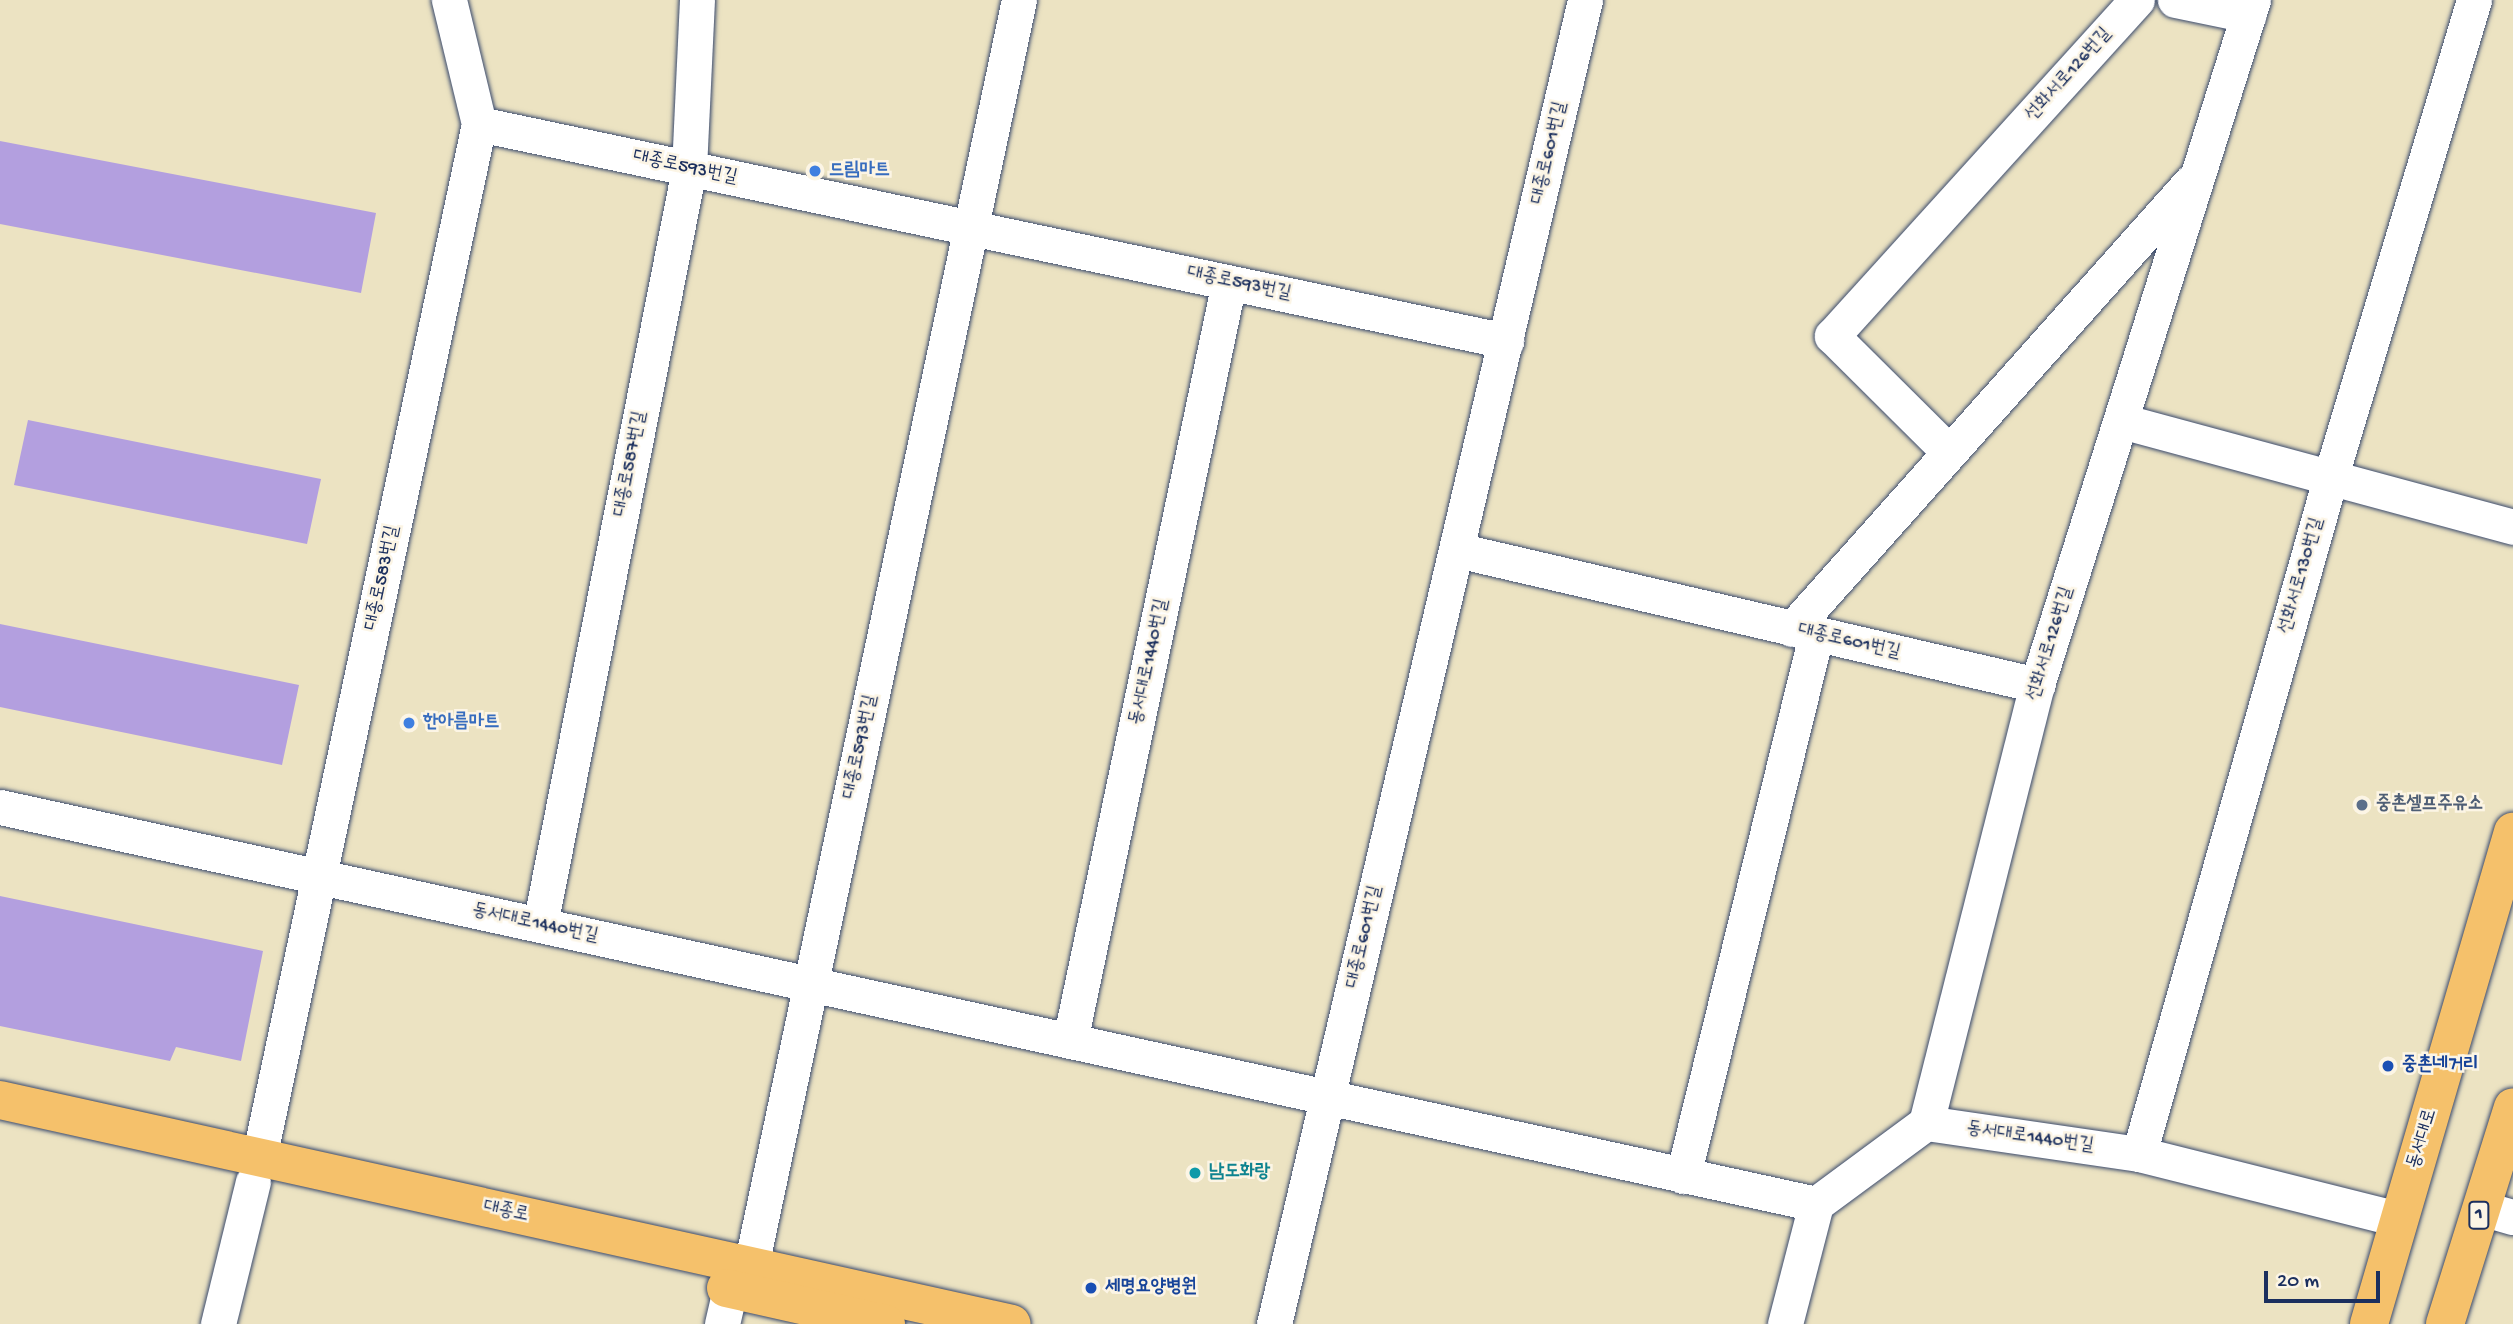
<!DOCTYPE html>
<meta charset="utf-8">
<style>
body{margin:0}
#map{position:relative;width:2513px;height:1324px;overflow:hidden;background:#ece3c2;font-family:"Gochi Hand","Poor Story",sans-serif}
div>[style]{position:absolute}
.building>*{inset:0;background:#b39fdf}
.roads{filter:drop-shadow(0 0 2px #3a4a6d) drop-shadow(0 0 2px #3a4a6d)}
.street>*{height:35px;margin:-17.5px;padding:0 17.5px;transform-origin:17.5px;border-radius:17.5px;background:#fff}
.primary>*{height:38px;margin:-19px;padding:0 19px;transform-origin:19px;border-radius:19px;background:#f5c16b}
.dots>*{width:19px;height:19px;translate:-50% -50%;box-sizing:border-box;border:4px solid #fcf5e5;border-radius:50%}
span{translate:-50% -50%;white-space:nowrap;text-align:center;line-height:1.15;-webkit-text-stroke:5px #fcf5e5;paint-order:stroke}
.shield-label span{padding:2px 5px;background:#fcf5e5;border:2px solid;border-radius:5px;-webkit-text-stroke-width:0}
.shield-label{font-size:18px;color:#1b2f5e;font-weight:700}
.street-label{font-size:19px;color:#1b2f5e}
.shop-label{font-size:19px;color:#366cbe;font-weight:700}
.left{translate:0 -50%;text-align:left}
.service-label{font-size:19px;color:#4e5e75;font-weight:700}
.transit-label{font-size:19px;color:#164399;font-weight:700}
.culture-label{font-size:19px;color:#0d838f;font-weight:700}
.scale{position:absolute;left:2264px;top:1271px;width:116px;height:32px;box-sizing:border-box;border:4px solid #1b2f5e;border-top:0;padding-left:9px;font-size:21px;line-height:24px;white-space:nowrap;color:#1b2f5e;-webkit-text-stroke:5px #fcf5e5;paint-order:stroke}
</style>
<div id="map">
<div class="building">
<i style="clip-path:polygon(0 141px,376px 213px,361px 293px,0 224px)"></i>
<i style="clip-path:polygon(28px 420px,321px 479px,307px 544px,14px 485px)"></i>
<i style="clip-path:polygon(0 624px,299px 685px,282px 765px,0 707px)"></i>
<i style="clip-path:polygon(0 896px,263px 951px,241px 1061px,176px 1047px,170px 1061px,0 1026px)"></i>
</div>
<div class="roads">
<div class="street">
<i style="left:2175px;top:0;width:75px;rotate:11.6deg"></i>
<i style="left:479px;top:124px;width:1050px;rotate:11.93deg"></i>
<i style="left:2121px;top:421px;width:406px;rotate:15.1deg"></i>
<i style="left:1949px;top:452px;width:165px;rotate:-135.2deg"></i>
<i style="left:1832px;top:336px;width:454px;rotate:-47.8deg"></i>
<i style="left:1457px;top:550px;width:596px;rotate:13.1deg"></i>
<i style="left:1792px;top:629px;width:598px;rotate:-48.26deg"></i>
<i style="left:0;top:807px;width:1859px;rotate:12.33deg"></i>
<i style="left:1816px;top:1204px;width:137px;rotate:-36.4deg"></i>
<i style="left:1926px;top:1123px;width:215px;rotate:8.3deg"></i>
<i style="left:2139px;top:1154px;width:267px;rotate:14.1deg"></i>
<i style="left:540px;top:925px;width:771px;rotate:-78.85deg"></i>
<i style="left:689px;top:169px;width:169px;rotate:-87.3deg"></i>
<i style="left:1070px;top:1041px;width:775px;rotate:-78.17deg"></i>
<i style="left:1926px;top:1123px;width:452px;rotate:-75.8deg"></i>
<i style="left:2037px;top:685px;width:718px;rotate:-72.5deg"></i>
<i style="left:2139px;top:1154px;width:702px;rotate:-74.2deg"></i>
<i style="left:2330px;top:479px;width:500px;rotate:-73.27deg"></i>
<i style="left:259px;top:1158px;width:1057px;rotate:-77.99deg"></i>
<i style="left:479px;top:124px;width:128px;rotate:-103.6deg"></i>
<i style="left:1683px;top:1176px;width:557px;rotate:-76.19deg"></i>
<i style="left:2481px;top:1208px;width:33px;rotate:16deg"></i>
<i style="left:218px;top:1324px;width:146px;rotate:-76.2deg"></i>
<i style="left:722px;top:1324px;width:36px;rotate:-77deg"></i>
<i style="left:730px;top:1289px;width:31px;rotate:-48deg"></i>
<i style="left:751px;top:1266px;width:1294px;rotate:-78.05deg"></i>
<i style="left:1274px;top:1324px;width:1360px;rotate:-76.78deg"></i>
<i style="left:1785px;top:1324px;width:124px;rotate:-75.5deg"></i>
</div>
<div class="primary">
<i style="left:0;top:1100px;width:1036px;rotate:12.48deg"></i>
<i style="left:726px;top:1288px;width:164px;rotate:12.7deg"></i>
<i style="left:2369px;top:1324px;width:513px;rotate:-73.69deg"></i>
<i style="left:2445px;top:1324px;width:227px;rotate:-72.6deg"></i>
</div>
</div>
<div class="dots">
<i style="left:815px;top:171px;background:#3f7fe0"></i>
<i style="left:409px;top:723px;background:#3f7fe0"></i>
<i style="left:2362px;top:805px;background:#5c6f8a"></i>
<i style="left:2388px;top:1066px;background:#1a4fb4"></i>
<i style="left:1195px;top:1173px;background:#0f9aa8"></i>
<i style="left:1091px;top:1288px;background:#1a4fb4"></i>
</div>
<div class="shield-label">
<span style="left:2479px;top:1215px">1</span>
</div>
<div class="street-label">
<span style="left:2069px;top:75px;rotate:-48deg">선화서로126번길</span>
<span style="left:1550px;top:153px;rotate:-77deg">대종로601번길</span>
<span style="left:685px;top:168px;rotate:12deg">대종로593번길</span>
<span style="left:1239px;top:284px;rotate:12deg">대종로593번길</span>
<span style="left:631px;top:464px;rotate:-79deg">대종로587번길</span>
<span style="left:2302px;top:576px;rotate:-74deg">선화서로130번길</span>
<span style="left:383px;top:578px;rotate:-78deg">대종로583번길</span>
<span style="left:1849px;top:642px;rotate:13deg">대종로601번길</span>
<span style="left:2051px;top:644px;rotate:-73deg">선화서로126번길</span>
<span style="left:1150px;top:662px;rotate:-78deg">동서대로1440번길</span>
<span style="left:861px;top:747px;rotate:-78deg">대종로593번길</span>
<span style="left:535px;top:924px;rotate:12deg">동서대로1440번길</span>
<span style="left:1365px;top:937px;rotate:-77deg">대종로601번길</span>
<span style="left:2030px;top:1138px;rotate:8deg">동서대로1440번길</span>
<span style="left:2423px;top:1139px;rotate:-73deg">동서대로</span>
<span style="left:506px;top:1212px;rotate:12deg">대종로</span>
</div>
<div class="shop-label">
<span class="left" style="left:829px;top:171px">드림마트</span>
<span class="left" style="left:423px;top:723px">한아름마트</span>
</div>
<div class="service-label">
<span class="left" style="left:2376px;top:805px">중촌셀프주유소</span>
</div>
<div class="transit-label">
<span class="left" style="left:2402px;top:1066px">중촌네거리</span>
<span class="left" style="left:1105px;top:1288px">세명요양병원</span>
</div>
<div class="culture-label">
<span class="left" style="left:1209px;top:1173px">남도화랑</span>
</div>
<div class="scale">20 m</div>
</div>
